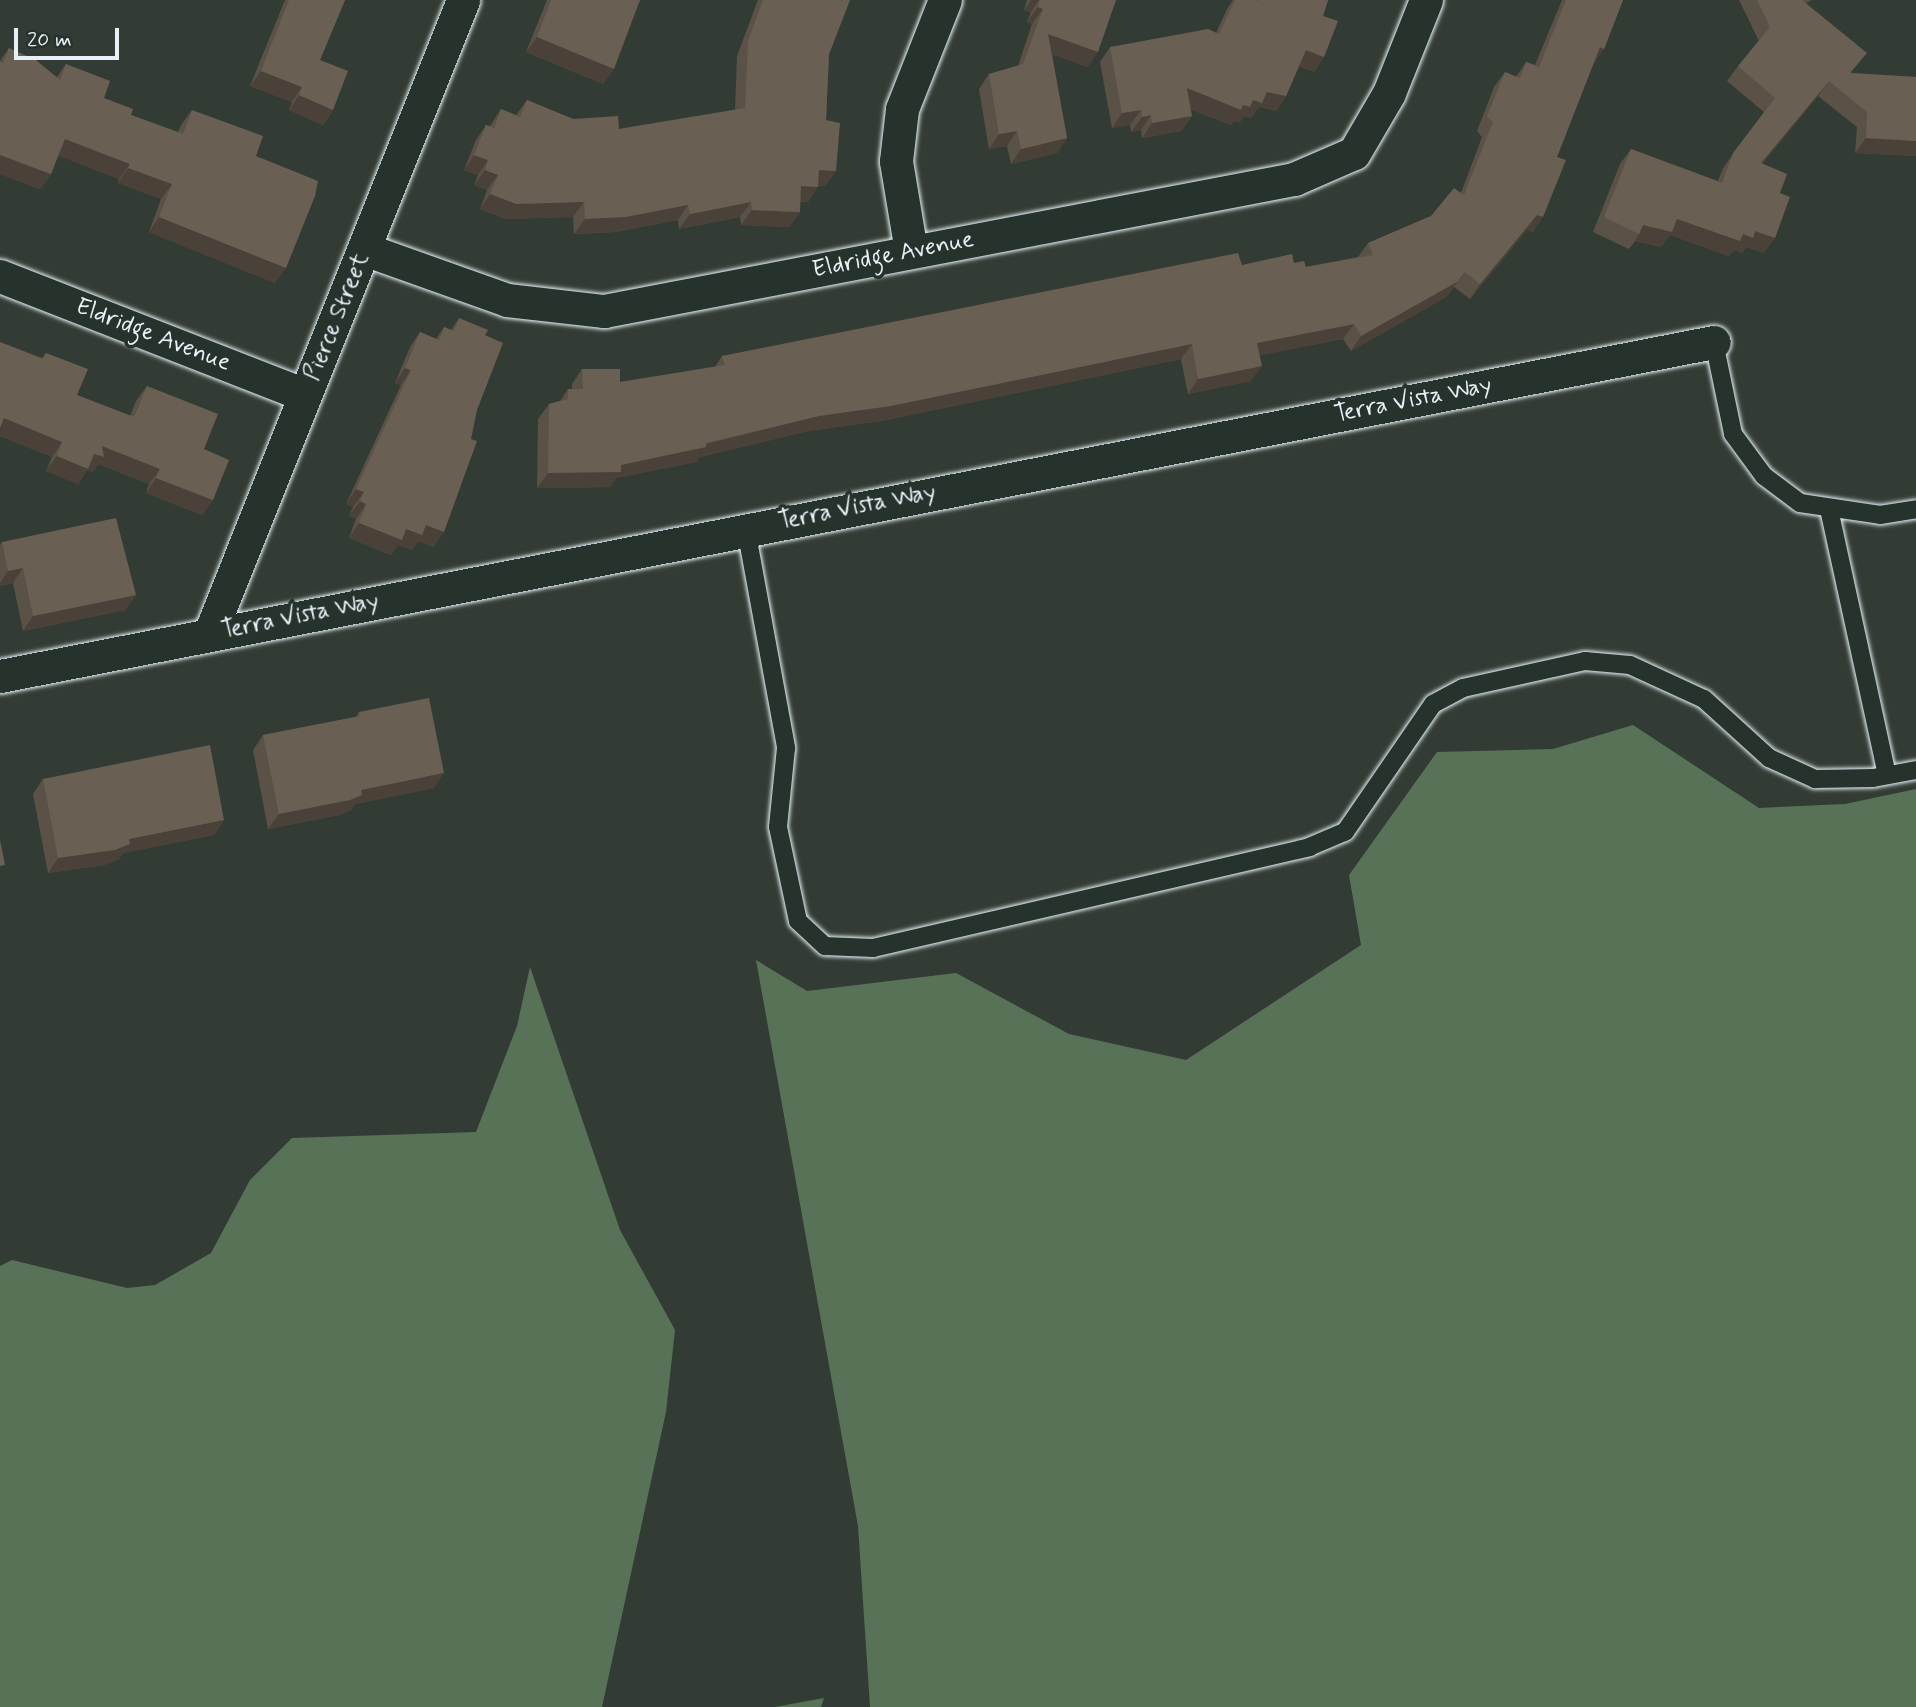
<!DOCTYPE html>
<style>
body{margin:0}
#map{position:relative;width:1916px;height:1707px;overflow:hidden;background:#333c34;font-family:Mynerve,sans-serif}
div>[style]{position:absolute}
.green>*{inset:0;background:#587258}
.roads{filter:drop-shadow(0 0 2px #e8f1f8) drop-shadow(0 0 2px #e8f1f8)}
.lane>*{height:18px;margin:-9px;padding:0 9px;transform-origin:9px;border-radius:9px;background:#26332d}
.street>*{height:33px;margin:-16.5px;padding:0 16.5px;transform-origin:16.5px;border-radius:16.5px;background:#26332d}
.wall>*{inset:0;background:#5a5247}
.shaded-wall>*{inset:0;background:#4a4239}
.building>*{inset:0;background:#695f52}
span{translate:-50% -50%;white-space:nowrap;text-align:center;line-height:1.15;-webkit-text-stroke:7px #26332d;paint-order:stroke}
.street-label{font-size:24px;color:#e8f1f8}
.scale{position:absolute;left:14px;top:28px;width:105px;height:32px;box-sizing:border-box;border:4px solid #e8f1f8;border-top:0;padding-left:9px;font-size:21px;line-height:24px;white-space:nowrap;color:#e8f1f8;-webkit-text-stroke:5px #26332d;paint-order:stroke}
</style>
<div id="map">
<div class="green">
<i style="clip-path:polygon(1633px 725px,1759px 808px,1845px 804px,1916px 789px,1916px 1707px,870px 1707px,858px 1526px,756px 960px,807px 991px,956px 973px,1069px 1034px,1186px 1060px,1361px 945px,1349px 875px,1437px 752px,1553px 749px)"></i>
<i style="clip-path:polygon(530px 967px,620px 1230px,675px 1330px,666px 1412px,602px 1707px,0 1707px,0 1266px,12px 1260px,127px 1288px,155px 1285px,211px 1253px,250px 1180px,292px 1138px,476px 1132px,517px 1026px)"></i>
<i style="clip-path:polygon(824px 1698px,821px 1707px,775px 1707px)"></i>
</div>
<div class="roads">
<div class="lane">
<i style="left:1714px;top:342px;width:94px;rotate:78.3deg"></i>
<i style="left:1733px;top:434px;width:52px;rotate:53.6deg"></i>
<i style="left:1764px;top:476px;width:45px;rotate:36.9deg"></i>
<i style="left:1800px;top:503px;width:81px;rotate:8.5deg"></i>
<i style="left:1880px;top:515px;width:36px;rotate:-9deg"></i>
<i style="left:1829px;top:509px;width:272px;rotate:77.7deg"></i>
<i style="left:746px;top:529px;width:223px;rotate:79.6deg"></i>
<i style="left:786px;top:748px;width:79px;rotate:95.8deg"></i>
<i style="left:778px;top:827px;width:96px;rotate:78deg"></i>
<i style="left:798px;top:921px;width:37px;rotate:43deg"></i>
<i style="left:825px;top:946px;width:48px;rotate:2.4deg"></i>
<i style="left:873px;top:948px;width:448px;rotate:-13deg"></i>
<i style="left:1309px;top:847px;width:39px;rotate:-23deg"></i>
<i style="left:1345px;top:832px;width:155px;rotate:-55.5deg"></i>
<i style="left:1433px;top:704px;width:34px;rotate:-28deg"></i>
<i style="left:1463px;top:688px;width:125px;rotate:-12.5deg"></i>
<i style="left:1585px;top:661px;width:45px;rotate:5.1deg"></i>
<i style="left:1630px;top:665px;width:81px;rotate:24.7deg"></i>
<i style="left:1704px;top:699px;width:88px;rotate:42.2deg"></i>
<i style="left:1769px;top:758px;width:51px;rotate:24.5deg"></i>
<i style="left:1815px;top:779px;width:58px;rotate:-1deg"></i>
<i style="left:1873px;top:778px;width:44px;rotate:-10.5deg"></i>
</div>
<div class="street">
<i style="left:364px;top:249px;width:152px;rotate:19.6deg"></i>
<i style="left:507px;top:300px;width:98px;rotate:6.5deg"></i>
<i style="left:604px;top:311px;width:703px;rotate:-10.83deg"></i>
<i style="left:1294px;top:179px;width:65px;rotate:-23.4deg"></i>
<i style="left:1354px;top:153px;width:69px;rotate:-59.7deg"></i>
<i style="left:1389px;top:93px;width:100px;rotate:-68.3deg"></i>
<i style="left:911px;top:251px;width:91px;rotate:-99.5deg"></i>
<i style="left:896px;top:161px;width:52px;rotate:-83.4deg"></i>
<i style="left:902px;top:109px;width:117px;rotate:-68.5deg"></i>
<i style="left:0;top:276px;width:327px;rotate:21.3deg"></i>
<i style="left:210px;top:633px;width:682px;rotate:-68.21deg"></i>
<i style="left:0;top:676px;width:1746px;rotate:-11.03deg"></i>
</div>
</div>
<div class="wall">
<i style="clip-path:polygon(285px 0,345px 0,320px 60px,333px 110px,323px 125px,289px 110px,292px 102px,250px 86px)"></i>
<i style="clip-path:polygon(547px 0,640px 0,603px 84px,526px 52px)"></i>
<i style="clip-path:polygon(758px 0,850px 0,829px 54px,826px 120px,836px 171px,825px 186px,818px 186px,808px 202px,800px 202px,800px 212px,789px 227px,741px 225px,740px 217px,679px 229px,678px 220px,615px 232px,574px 234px,573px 217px,505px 219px,480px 209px,487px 190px,474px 185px,478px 175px,464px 170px,476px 140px,486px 125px,490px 126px,501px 109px,516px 115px,527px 100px,573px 119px,619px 129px,735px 110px,737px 56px)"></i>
<i style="clip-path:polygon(1027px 0,1116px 0,1088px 67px,1052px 54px,1067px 138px,1057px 153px,1011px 164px,1007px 146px,989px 149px,979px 89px,989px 74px,1018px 66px,1032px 24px,1027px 22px,1031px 12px,1024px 10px)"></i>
<i style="clip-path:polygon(1233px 0,1328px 0,1323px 16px,1324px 57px,1314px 72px,1299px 66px,1286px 96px,1276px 111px,1259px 107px,1251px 118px,1244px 116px,1240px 122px,1234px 121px,1231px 125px,1190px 109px,1192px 116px,1181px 131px,1142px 138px,1141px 130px,1131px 132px,1130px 125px,1112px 128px,1100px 62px,1110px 47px,1216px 33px,1227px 9px)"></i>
<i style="clip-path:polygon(1562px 0,1623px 0,1604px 49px,1594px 62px,1557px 157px,1533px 232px,1527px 230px,1470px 299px,1454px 287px,1446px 297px,1351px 351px,1343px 339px,1260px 355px,1251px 381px,1188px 394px,1181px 359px,881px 421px,808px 431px,700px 457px,696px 462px,616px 478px,610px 487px,537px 488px,538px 419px,549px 404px,560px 401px,568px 389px,572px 389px,572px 384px,582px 369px,620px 382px,715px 367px,722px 356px,1242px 265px,1294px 263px,1306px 267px,1358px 257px,1368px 243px,1431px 216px,1461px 193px,1482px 137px,1477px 131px,1494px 87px,1505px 72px,1516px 77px,1526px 62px,1535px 65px)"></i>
<i style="clip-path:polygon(1739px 0,1812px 0,1806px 3px,1852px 73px,1916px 77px,1916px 156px,1855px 153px,1857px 127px,1818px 96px,1762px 164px,1780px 193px,1764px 253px,1746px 247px,1742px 253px,1734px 250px,1729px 256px,1670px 235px,1661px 247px,1635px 241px,1629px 249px,1593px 232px,1620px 164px,1631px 149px,1718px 181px,1723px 168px,1764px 112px,1727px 81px,1738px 66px,1759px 41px)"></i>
<i style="clip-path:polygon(9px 48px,57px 77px,66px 64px,104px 98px,131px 115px,178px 132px,181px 125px,192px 110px,256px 156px,275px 283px,149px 232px,161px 199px,118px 183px,119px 179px,58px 155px,51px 174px,40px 189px,0 174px,0 61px)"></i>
<i style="clip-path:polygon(459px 318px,485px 335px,477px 410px,434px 547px,418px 541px,412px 550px,398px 545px,391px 555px,349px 538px,356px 519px,349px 516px,353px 507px,346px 504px,401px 385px,395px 383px,410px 347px,420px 332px,436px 339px,444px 327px,451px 330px)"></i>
<i style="clip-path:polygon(0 342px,42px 358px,46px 353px,77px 395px,130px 416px,136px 401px,147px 386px,204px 449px,213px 500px,202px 515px,146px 493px,149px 484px,98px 464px,93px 472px,87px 470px,78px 484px,46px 471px,52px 457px,0 436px)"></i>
<i style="clip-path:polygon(2px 542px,136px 595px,125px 610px,23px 631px,13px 583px,0 586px,0 545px)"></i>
<i style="clip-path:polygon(359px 712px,434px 788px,355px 804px,351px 810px,339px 815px,268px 829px,253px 750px,263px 735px,356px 717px)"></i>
<i style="clip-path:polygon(43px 779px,224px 820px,214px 835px,123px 853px,119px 859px,104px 865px,48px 873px,33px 794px)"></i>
</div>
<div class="shaded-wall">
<i style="clip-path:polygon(1031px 0,1039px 0,1031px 12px,1024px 10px)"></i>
<i style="clip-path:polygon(1038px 7px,1043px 9px,1032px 24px,1027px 22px)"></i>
<i style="clip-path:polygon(1048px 34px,1098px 52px,1088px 67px,1037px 49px)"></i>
<i style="clip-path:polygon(537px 37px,614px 69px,603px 84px,526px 52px)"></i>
<i style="clip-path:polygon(1600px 47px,1604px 49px,1593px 64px)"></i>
<i style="clip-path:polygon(1306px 50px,1324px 57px,1314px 72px,1295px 65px)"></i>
<i style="clip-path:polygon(261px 71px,302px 87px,292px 102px,250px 86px)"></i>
<i style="clip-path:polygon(1829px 81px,1818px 96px,1750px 178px,1761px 163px)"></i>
<i style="clip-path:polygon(1187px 88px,1243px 105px,1267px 92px,1286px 96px,1276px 111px,1259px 107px,1251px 118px,1244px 116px,1240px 122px,1234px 121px,1231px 125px,1176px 103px)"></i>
<i style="clip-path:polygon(299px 95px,333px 110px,323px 125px,289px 110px)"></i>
<i style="clip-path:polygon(1141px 110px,1130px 125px,1112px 128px,1122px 113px)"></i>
<i style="clip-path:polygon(1151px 115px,1141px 130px,1131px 132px,1142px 117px)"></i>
<i style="clip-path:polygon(1192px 116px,1181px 131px,1142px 138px,1152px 123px)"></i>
<i style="clip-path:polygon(1017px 131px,1007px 146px,989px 149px,999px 134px)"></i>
<i style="clip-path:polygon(1067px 138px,1057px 153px,1011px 164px,1021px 149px)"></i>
<i style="clip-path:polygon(1866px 138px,1916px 141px,1916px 156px,1855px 153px)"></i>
<i style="clip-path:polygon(65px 139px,130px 164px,119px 179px,54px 154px)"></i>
<i style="clip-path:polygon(0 155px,51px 174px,40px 189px,0 174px)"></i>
<i style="clip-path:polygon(474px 155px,488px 160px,478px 175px,464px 170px)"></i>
<i style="clip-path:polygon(128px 168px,172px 184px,161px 199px,118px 183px)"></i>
<i style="clip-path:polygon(485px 170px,498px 175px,487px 190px,474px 185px)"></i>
<i style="clip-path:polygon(819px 170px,836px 171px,825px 186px,808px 185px)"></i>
<i style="clip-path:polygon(801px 186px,818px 187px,808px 202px,790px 201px)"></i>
<i style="clip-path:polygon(490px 194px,584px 202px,573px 217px,505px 219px,480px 209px)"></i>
<i style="clip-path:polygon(751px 202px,740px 217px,679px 229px,690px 214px)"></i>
<i style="clip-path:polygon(688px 205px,678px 220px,615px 232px,574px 234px,585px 219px)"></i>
<i style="clip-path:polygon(752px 210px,800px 212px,789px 227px,741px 225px)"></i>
<i style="clip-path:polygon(1537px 215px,1543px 217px,1533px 232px,1527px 230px,1470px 299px,1480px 284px)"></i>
<i style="clip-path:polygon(159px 217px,286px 268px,275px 283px,149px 232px)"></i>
<i style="clip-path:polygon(1677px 219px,1743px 234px,1755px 231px,1775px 238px,1764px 253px,1746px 247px,1742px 253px,1734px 250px,1729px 256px,1670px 235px,1661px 247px,1635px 241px,1639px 234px,1643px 225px)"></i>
<i style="clip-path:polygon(1465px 272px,1446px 297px,1351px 351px,1361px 336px)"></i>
<i style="clip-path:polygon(1354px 324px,1343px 339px,1247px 358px,1257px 343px)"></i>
<i style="clip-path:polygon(1192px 344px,1181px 359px,881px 421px,808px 431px,700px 457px,696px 462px,616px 478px,610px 487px,537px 488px,548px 473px,621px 465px,819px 416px)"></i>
<i style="clip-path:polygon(1262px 366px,1251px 381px,1188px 394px,1198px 379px)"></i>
<i style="clip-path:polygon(405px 368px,411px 370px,401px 385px,395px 383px)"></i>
<i style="clip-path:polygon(4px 418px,62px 442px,52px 457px,0 436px,0 424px)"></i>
<i style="clip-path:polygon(102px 446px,160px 469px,149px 484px,98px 464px,93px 472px,87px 470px,78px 484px,46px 471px,57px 456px,94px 454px)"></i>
<i style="clip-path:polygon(156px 478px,213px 500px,202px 515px,146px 493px)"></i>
<i style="clip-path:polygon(356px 489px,364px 492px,353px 507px,346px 504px)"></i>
<i style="clip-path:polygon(360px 501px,366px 504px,356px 519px,349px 516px)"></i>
<i style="clip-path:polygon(359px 523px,426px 525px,444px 532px,434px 547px,418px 541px,412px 550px,398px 545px,391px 555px,349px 538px)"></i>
<i style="clip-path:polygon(23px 568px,13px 583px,0 586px,0 583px,8px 571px)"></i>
<i style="clip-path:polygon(136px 595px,125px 610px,23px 631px,33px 616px)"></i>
<i style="clip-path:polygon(444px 773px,434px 788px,355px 804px,351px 810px,339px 815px,268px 829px,279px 814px,361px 790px)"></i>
<i style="clip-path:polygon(224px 820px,214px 835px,123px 853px,119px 859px,104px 865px,48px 873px,58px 858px,129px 839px)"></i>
</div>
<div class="building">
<i style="clip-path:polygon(289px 0,345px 0,320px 60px,348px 71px,333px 110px,299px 95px,302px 87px,261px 71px)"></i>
<i style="clip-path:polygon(551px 0,640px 0,614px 69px,537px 37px)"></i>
<i style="clip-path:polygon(763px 0,850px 0,829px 54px,826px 120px,840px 123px,836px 171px,819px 170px,818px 187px,801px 186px,800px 212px,752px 210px,751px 202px,690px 214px,688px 205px,626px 217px,585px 219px,584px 202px,516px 204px,490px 194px,498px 175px,485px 170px,488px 160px,474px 155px,486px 125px,494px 128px,501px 109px,520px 117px,527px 100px,573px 119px,618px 116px,619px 129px,745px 108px,748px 41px)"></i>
<i style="clip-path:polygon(1040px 0,1116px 0,1098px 52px,1048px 34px,1067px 138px,1021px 149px,1017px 131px,999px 134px,989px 74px,1023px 64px,1043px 9px,1038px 7px)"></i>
<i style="clip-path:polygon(1235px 0,1254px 0,1257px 1px,1258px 0,1328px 0,1323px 16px,1338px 21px,1324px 57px,1306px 50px,1286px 96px,1267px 92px,1262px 103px,1253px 100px,1250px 107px,1243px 105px,1241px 110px,1187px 88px,1192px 116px,1152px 123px,1151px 115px,1142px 117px,1141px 110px,1122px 113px,1110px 47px,1208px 29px,1219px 34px)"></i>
<i style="clip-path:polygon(1566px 0,1623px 0,1604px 49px,1600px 47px,1557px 157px,1566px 160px,1543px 217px,1537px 215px,1480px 284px,1465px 272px,1457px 282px,1361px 336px,1354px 324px,1257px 343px,1262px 366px,1198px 379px,1192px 344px,891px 406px,819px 416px,706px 443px,706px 447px,621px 465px,621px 472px,548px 473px,549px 404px,568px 399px,568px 389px,583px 389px,582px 369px,620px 369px,620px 382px,725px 365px,722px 356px,1238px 253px,1242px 265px,1292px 254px,1294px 263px,1304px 261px,1306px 267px,1373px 255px,1368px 243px,1431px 216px,1454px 188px,1464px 195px,1493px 122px,1487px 116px,1505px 72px,1520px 78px,1526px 62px,1539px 67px)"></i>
<i style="clip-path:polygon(1757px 0,1802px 0,1867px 53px,1850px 73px,1916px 77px,1916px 141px,1866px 138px,1867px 112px,1829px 81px,1761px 163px,1787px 174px,1780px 193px,1790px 197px,1775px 238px,1755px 231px,1753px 238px,1743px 234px,1740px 241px,1677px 219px,1672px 232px,1643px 225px,1639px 234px,1604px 217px,1631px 149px,1722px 183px,1733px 153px,1775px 98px,1738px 66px,1770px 27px)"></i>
<i style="clip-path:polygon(9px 48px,36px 60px,60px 80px,66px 64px,110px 81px,104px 98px,133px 109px,131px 115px,183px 134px,192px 110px,263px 136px,256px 156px,318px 181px,315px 196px,286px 268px,159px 217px,172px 184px,128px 168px,130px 164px,65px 139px,51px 174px,0 155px,0 62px,3px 63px)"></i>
<i style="clip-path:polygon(459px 318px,488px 330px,485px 335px,503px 343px,477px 410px,471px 439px,477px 441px,444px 532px,426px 525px,422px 535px,406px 529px,402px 540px,359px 523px,366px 504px,360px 501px,364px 492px,356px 489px,411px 370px,405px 368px,420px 332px,439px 340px,444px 327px,454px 331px)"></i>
<i style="clip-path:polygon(0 342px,43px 359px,46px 353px,88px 369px,77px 395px,134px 417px,147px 386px,218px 414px,204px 449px,229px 460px,213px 500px,156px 478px,160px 469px,102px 446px,104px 457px,94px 454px,88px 469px,57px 456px,62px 442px,4px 418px,0 428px)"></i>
<i style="clip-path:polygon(116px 518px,136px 595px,33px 616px,23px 568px,8px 571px,2px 542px)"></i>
<i style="clip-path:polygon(429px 698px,444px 773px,361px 790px,362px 795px,350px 800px,279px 814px,263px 735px,360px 716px,359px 712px)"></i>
<i style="clip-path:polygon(210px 745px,224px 820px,129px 839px,130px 844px,115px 850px,58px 858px,43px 779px)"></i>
<i style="clip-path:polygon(0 840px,5px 865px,0 866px)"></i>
</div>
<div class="street-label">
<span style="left:893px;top:255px;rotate:-11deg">Eldridge Avenue</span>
<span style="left:337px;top:317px;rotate:-68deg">Pierce Street</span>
<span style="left:153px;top:335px;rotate:21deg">Eldridge Avenue</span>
<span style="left:1413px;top:400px;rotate:-11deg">Terra Vista Way</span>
<span style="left:857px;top:507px;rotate:-11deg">Terra Vista Way</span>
<span style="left:300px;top:616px;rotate:-11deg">Terra Vista Way</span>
</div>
<div class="scale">20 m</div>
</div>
